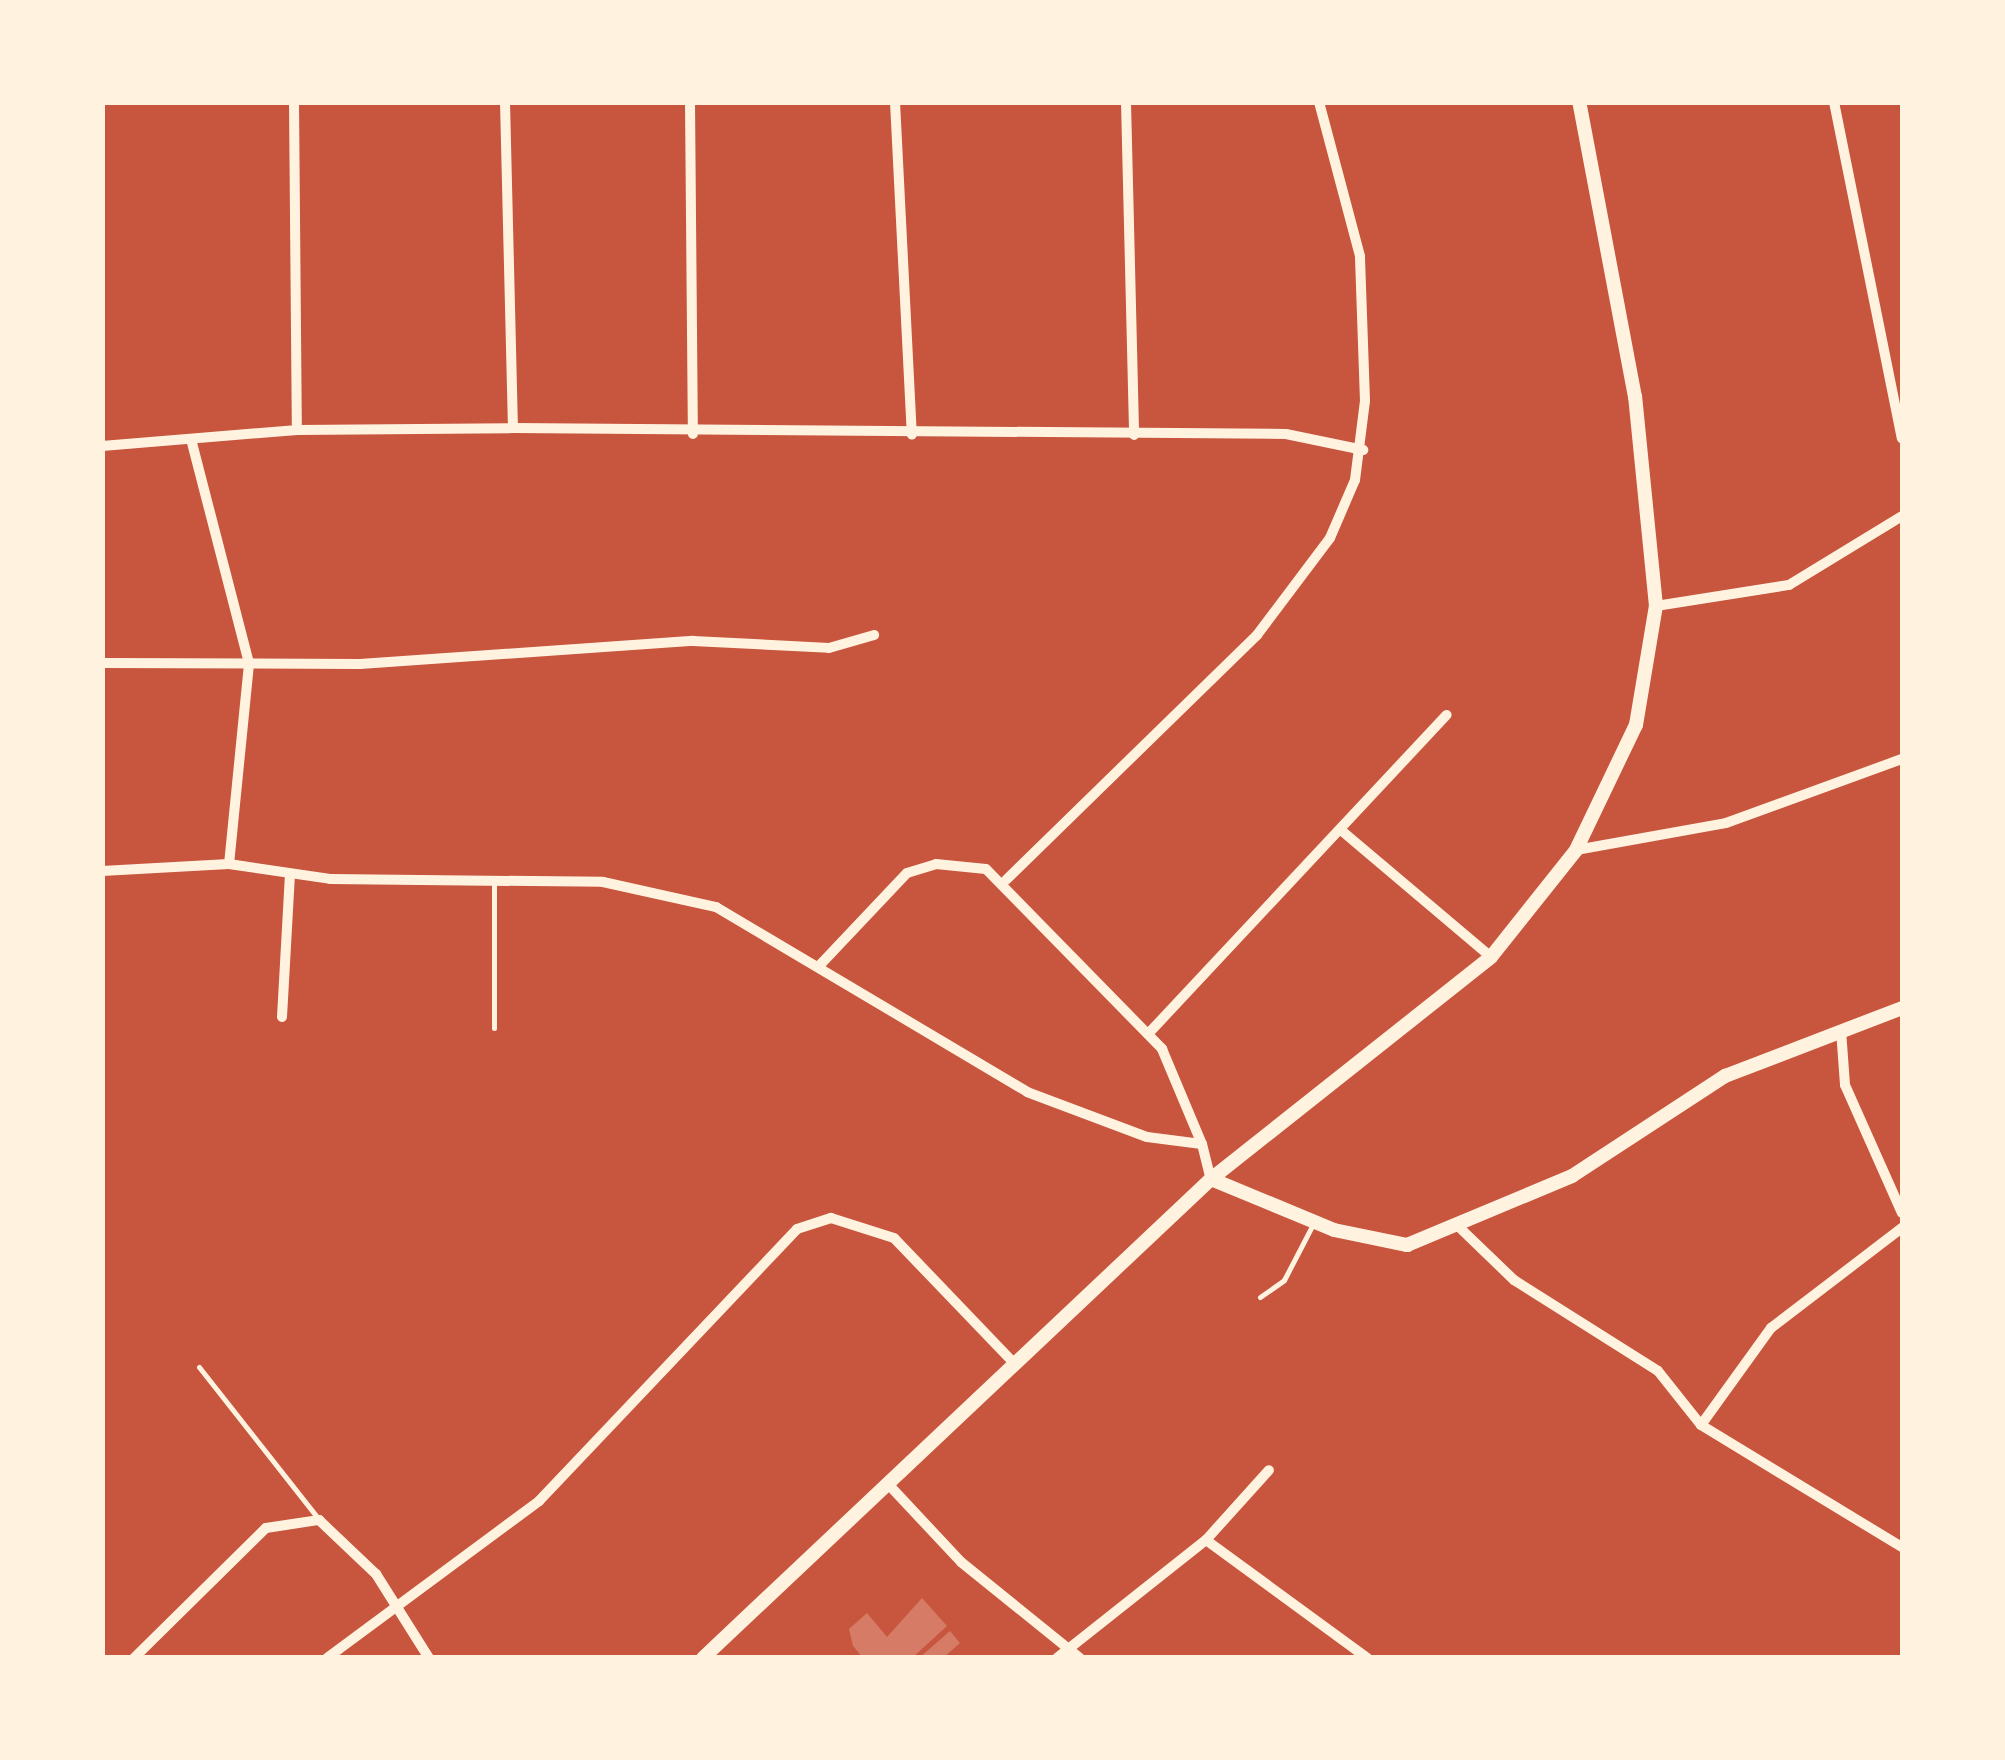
<!DOCTYPE html>
<style>
body{margin:0}
#map{position:relative;width:2005px;height:1760px;overflow:hidden;background:#c8553d;font-family:Bitter,serif}
div>[style]{position:absolute}
.building>*{inset:0;background:#d67c66}
.service>*{height:5px;margin:-2.5px;padding:0 2.5px;transform-origin:2.5px;border-radius:2.5px;background:#fff3e0}
.minor>*{height:10px;margin:-5px;padding:0 5px;transform-origin:5px;border-radius:5px;background:#fff3e0}
.tertiary>*{height:14px;margin:-7px;padding:0 7px;transform-origin:7px;border-radius:7px;background:#fff3e0}
span{translate:-50% -50%;white-space:nowrap;text-align:center;line-height:1.15;-webkit-text-stroke:9px #fff3e0;paint-order:stroke}
.frame{position:absolute;inset:0;border:105px solid #fff3e0;pointer-events:none}
</style>
<div id="map">
<div class="building">
<i style="clip-path:polygon(922px 1598px,947px 1626px,912px 1658px,863px 1658px,853px 1646px,849px 1629px,867px 1613px,887px 1637px)"></i>
<i style="clip-path:polygon(950px 1631px,960px 1643px,943px 1658px,919px 1658px)"></i>
</div>
<div class="service">
<i style="left:494px;top:883px;width:145px;rotate:90deg"></i>
<i style="left:1260px;top:1297px;width:29px;rotate:-35deg"></i>
<i style="left:1284px;top:1280px;width:63px;rotate:-62.6deg"></i>
<i style="left:199px;top:1367px;width:192px;rotate:51.8deg"></i>
</div>
<div class="minor">
<i style="left:294px;top:102px;width:328px;rotate:89.5deg"></i>
<i style="left:505px;top:102px;width:326px;rotate:88.6deg"></i>
<i style="left:690px;top:102px;width:332px;rotate:89.5deg"></i>
<i style="left:895px;top:102px;width:333px;rotate:87.1deg"></i>
<i style="left:1126px;top:102px;width:333px;rotate:88.6deg"></i>
<i style="left:1834px;top:102px;width:343px;rotate:78.6deg"></i>
<i style="left:191px;top:439px;width:232px;rotate:75.5deg"></i>
<i style="left:249px;top:664px;width:201px;rotate:95.7deg"></i>
<i style="left:102px;top:446px;width:196px;rotate:-4.7deg"></i>
<i style="left:297px;top:430px;width:216px;rotate:-0.5deg"></i>
<i style="left:513px;top:428px;width:773px;rotate:0.44deg"></i>
<i style="left:1286px;top:434px;width:79px;rotate:11.7deg"></i>
<i style="left:1656px;top:606px;width:135px;rotate:-9deg"></i>
<i style="left:1789px;top:585px;width:132px;rotate:-31.4deg"></i>
<i style="left:102px;top:663px;width:258px;rotate:0.2deg"></i>
<i style="left:360px;top:664px;width:334px;rotate:-4deg"></i>
<i style="left:693px;top:641px;width:136px;rotate:2.9deg"></i>
<i style="left:829px;top:648px;width:47px;rotate:-16.1deg"></i>
<i style="left:1342px;top:831px;width:195px;rotate:40.2deg"></i>
<i style="left:1576px;top:850px;width:152px;rotate:-10.2deg"></i>
<i style="left:1726px;top:823px;width:187px;rotate:-20deg"></i>
<i style="left:102px;top:871px;width:127px;rotate:-3.2deg"></i>
<i style="left:229px;top:864px;width:102px;rotate:8.4deg"></i>
<i style="left:330px;top:879px;width:273px;rotate:0.6deg"></i>
<i style="left:603px;top:882px;width:116px;rotate:12.5deg"></i>
<i style="left:716px;top:907px;width:362px;rotate:30.7deg"></i>
<i style="left:1027px;top:1092px;width:128px;rotate:20.6deg"></i>
<i style="left:1147px;top:1137px;width:55px;rotate:7.3deg"></i>
<i style="left:1202px;top:1144px;width:36px;rotate:76deg"></i>
<i style="left:1006px;top:880px;width:351px;rotate:-44.3deg"></i>
<i style="left:1257px;top:635px;width:121px;rotate:-53deg"></i>
<i style="left:1330px;top:538px;width:63px;rotate:-66.7deg"></i>
<i style="left:1355px;top:480px;width:80px;rotate:-82.8deg"></i>
<i style="left:1365px;top:401px;width:145px;rotate:-92deg"></i>
<i style="left:1360px;top:256px;width:159px;rotate:-104.9deg"></i>
<i style="left:819px;top:966px;width:128px;rotate:-46.6deg"></i>
<i style="left:907px;top:873px;width:30px;rotate:-17deg"></i>
<i style="left:936px;top:864px;width:50px;rotate:5.7deg"></i>
<i style="left:986px;top:869px;width:252px;rotate:45.6deg"></i>
<i style="left:1162px;top:1049px;width:103px;rotate:67.2deg"></i>
<i style="left:282px;top:1017px;width:142px;rotate:-86.8deg"></i>
<i style="left:1841px;top:1030px;width:55px;rotate:85.8deg"></i>
<i style="left:1845px;top:1085px;width:140px;rotate:66deg"></i>
<i style="left:1148px;top:1034px;width:437px;rotate:-46.9deg"></i>
<i style="left:1461px;top:1229px;width:74px;rotate:43.9deg"></i>
<i style="left:1514px;top:1280px;width:170px;rotate:32.3deg"></i>
<i style="left:1658px;top:1371px;width:69px;rotate:51.5deg"></i>
<i style="left:1701px;top:1425px;width:235px;rotate:31.3deg"></i>
<i style="left:1701px;top:1425px;width:120px;rotate:-54.2deg"></i>
<i style="left:1771px;top:1328px;width:165px;rotate:-37.4deg"></i>
<i style="left:889px;top:1485px;width:105px;rotate:46.9deg"></i>
<i style="left:961px;top:1562px;width:153px;rotate:38.9deg"></i>
<i style="left:1206px;top:1540px;width:200px;rotate:36.2deg"></i>
<i style="left:134px;top:1658px;width:185px;rotate:-44.6deg"></i>
<i style="left:266px;top:1528px;width:54px;rotate:-8.6deg"></i>
<i style="left:319px;top:1520px;width:79px;rotate:43.5deg"></i>
<i style="left:376px;top:1574px;width:99px;rotate:57.8deg"></i>
<i style="left:327px;top:1658px;width:264px;rotate:-36.5deg"></i>
<i style="left:539px;top:1501px;width:375px;rotate:-46.5deg"></i>
<i style="left:797px;top:1229px;width:36px;rotate:-18deg"></i>
<i style="left:831px;top:1218px;width:66px;rotate:17.6deg"></i>
<i style="left:894px;top:1238px;width:173px;rotate:46.2deg"></i>
<i style="left:1057px;top:1658px;width:190px;rotate:-38.4deg"></i>
<i style="left:1206px;top:1540px;width:94px;rotate:-48deg"></i>
</div>
<div class="tertiary">
<i style="left:1211px;top:1179px;width:133px;rotate:22.5deg"></i>
<i style="left:1334px;top:1230px;width:75px;rotate:11.6deg"></i>
<i style="left:1407px;top:1245px;width:179px;rotate:-22.7deg"></i>
<i style="left:1572px;top:1176px;width:183px;rotate:-33.2deg"></i>
<i style="left:1725px;top:1076px;width:190px;rotate:-21deg"></i>
<i style="left:703px;top:1658px;width:698px;rotate:-43.32deg"></i>
<i style="left:1211px;top:1179px;width:357px;rotate:-38.4deg"></i>
<i style="left:1491px;top:957px;width:137px;rotate:-51.5deg"></i>
<i style="left:1576px;top:850px;width:139px;rotate:-64.4deg"></i>
<i style="left:1636px;top:725px;width:121px;rotate:-80.5deg"></i>
<i style="left:1656px;top:606px;width:210px;rotate:-95.7deg"></i>
<i style="left:1635px;top:397px;width:300px;rotate:-100.7deg"></i>
</div>
<div class="frame"></div>
</div>
